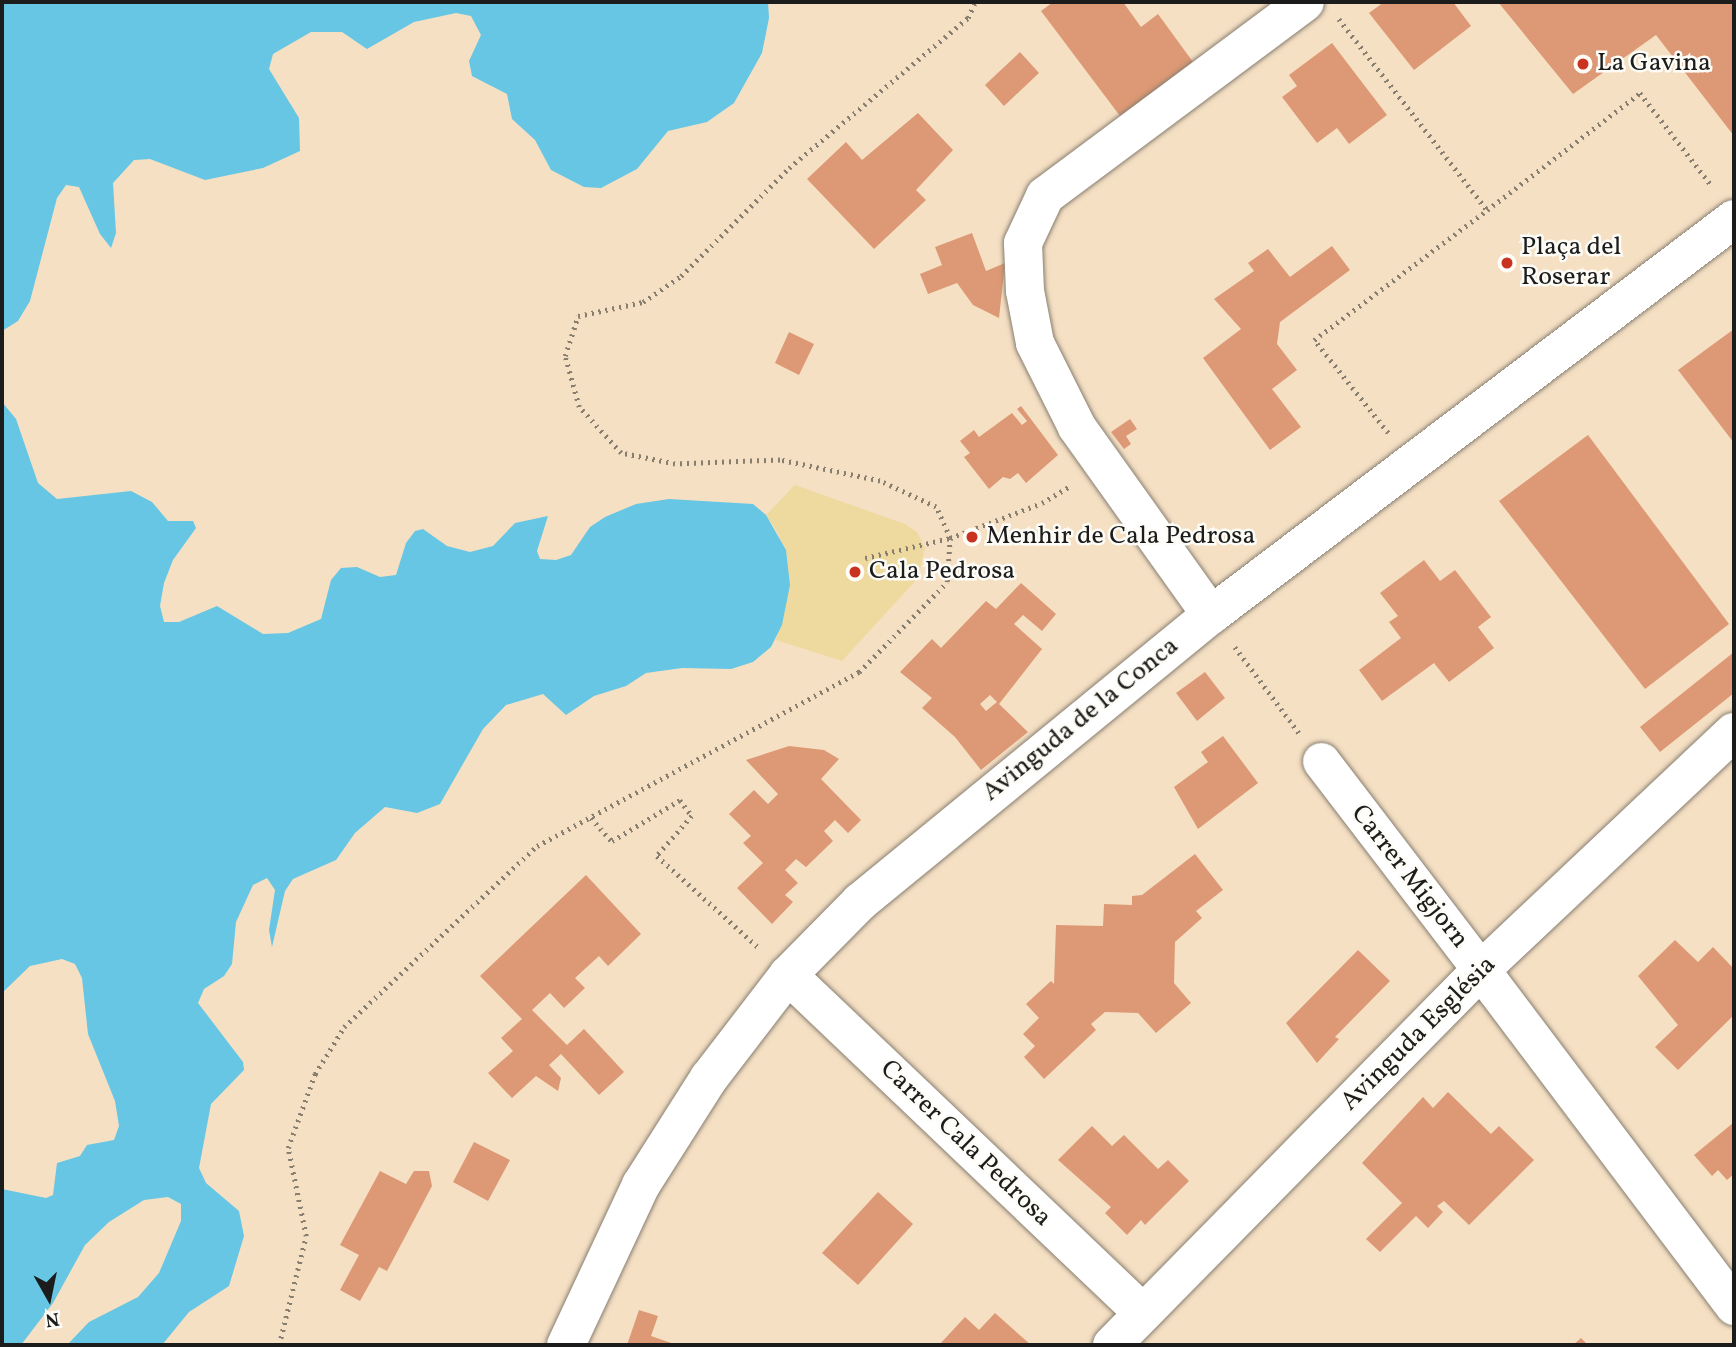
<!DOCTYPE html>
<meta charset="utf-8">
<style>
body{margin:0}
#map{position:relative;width:1736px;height:1347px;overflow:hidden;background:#f5e0c4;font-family:Vollkorn,serif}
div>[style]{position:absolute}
.sand>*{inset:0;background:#eeda9e}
.water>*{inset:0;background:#66c6e4}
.building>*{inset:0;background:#dd9975}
.path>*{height:4.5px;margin-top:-2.25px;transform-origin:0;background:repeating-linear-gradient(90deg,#887e70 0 2px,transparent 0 7px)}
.roads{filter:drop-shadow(0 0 2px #887e70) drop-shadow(0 0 2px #887e70)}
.pedestrian>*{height:37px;margin:-18.5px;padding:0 18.5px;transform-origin:18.5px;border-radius:18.5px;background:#fff}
.minor>*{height:38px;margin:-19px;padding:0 19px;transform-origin:19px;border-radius:19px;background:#fff}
.dots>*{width:19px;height:19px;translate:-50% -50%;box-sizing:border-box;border:4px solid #fdfcf7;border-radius:50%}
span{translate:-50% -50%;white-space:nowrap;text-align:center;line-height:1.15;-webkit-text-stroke:5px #fdfcf7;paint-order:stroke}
.poi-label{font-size:26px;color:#1c1c1c}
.left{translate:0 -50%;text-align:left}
.street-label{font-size:26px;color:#1c1c1c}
.frame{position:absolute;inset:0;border:4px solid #1c1c1c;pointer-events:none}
.north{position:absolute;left:14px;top:1263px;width:70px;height:70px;-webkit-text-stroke:5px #fdfcf7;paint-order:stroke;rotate:171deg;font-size:19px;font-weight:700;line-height:28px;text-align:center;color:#1c1c1c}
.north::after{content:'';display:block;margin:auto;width:24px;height:32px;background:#1c1c1c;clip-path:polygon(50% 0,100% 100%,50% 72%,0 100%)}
</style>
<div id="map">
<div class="sand">
<i style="clip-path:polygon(795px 485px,905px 524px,917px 532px,925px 548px,918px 578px,842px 661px,776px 640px,790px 585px,779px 535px,766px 515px)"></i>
</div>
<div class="water">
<i style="clip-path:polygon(2px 2px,768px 2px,769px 18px,762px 53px,734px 103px,707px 122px,668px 131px,637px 169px,601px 188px,584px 187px,551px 170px,535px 140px,512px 119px,507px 94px,472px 76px,469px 61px,481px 35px,471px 16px,456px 13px,414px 22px,367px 49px,342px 32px,311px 32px,273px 54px,269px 69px,299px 118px,300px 151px,263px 168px,205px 180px,150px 159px,134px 160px,113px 183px,116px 233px,111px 248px,100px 234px,79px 187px,66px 185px,57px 198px,30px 301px,18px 321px,2px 331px)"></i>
<i style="clip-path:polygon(2px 402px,16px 419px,38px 483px,57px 499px,131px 491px,152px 502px,168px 521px,193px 521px,196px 528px,173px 560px,164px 583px,160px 606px,164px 622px,179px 622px,217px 606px,263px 634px,288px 633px,321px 619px,331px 580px,341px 568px,357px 567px,380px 577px,396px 575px,406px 543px,415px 531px,423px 529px,447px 546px,470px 552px,493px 546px,515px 523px,548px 516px,537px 551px,540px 559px,556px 560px,571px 555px,590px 527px,605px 517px,636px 504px,669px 499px,753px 504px,766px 515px,786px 550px,790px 585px,782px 625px,771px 647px,753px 662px,731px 669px,682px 668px,646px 673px,626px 686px,594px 696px,566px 715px,543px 694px,506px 705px,483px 729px,440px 804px,417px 813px,385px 807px,355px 833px,336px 860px,293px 879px,285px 891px,272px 947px,269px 930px,275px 890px,267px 878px,253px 885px,236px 922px,232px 964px,224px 976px,204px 989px,198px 1003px,243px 1062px,244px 1070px,211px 1104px,199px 1168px,206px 1183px,239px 1211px,244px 1236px,229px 1286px,189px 1312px,162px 1345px,67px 1345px,89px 1322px,138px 1297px,159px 1273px,181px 1221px,181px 1204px,168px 1197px,144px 1200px,109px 1222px,85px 1245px,53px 1303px,21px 1345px,2px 1345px,2px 1189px,46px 1198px,53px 1195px,57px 1163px,80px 1156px,87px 1145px,114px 1140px,119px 1126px,115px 1101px,88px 1034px,82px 978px,75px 964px,62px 959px,30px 966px,2px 993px)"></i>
</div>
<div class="building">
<i style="clip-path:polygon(1053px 2px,1123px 2px,1141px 27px,1158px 14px,1193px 62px,1120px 116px,1041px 11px)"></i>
<i style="clip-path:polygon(1384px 2px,1453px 2px,1471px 26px,1414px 70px,1369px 13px)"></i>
<i style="clip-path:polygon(1498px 2px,1734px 2px,1734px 136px,1656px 35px,1573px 94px)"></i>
<i style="clip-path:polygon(1332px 43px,1387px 115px,1349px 144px,1337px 128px,1317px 143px,1282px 97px,1297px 86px,1289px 75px)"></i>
<i style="clip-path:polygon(1020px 52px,1039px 73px,1004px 106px,985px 85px)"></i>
<i style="clip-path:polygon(918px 113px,953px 150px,916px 190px,926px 200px,874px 249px,807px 179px,846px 142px,862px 160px)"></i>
<i style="clip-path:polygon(972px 233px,986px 271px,1005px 263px,999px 318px,973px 305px,957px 283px,928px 294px,920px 274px,942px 265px,935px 247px)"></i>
<i style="clip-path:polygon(1332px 246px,1350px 270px,1280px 322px,1277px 344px,1297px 370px,1272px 389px,1301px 427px,1270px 450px,1203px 358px,1241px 329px,1214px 299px,1254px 271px,1248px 263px,1268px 249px,1290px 277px)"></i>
<i style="clip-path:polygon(1734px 329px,1734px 443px,1678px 370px)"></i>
<i style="clip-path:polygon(789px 332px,814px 344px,799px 375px,775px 363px)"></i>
<i style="clip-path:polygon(1021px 406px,1058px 455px,1026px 483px,1018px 473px,1010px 479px,1003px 477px,989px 489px,964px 457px,970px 453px,960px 441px,974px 430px,979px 437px,1012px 413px,1022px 425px,1027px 421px,1017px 409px)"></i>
<i style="clip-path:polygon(1130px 419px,1137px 429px,1126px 436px,1131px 444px,1124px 449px,1111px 432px)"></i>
<i style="clip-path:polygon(1588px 435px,1729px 624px,1645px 689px,1499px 501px)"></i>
<i style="clip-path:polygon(1424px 560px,1440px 581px,1455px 570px,1491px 617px,1478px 627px,1494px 648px,1449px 682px,1434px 663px,1382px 701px,1359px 670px,1401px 638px,1389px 622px,1398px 616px,1380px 593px)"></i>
<i style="clip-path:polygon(evenodd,1021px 583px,1056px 614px,1042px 631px,1023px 615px,1014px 624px,1042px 649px,999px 704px,1028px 732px,981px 770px,955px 737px,922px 708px,932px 698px,900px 672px,932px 639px,941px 648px,986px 601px,996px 609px,1021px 583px,990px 695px,997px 702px,986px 711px,980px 704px,990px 695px)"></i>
<i style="clip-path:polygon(1734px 652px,1734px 693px,1660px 752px,1640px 727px)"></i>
<i style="clip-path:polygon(1205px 672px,1225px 698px,1197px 721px,1176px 693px)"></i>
<i style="clip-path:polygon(1223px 736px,1258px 783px,1198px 829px,1174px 787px,1208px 762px,1201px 752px)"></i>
<i style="clip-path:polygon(789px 746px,824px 750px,839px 759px,821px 779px,861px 820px,848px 833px,835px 820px,824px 831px,833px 841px,806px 867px,796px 859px,785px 870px,798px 883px,785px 895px,793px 902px,772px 924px,737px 888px,763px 863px,743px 843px,751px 836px,729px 814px,754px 790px,768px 804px,778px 794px,746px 760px)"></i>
<i style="clip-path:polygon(1195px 854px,1223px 890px,1196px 911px,1202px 918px,1175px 942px,1174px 983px,1191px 1003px,1156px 1033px,1138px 1013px,1105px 1012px,1091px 1024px,1096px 1030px,1044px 1079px,1024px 1057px,1035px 1046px,1023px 1034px,1039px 1018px,1026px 1004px,1051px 981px,1054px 984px,1056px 925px,1103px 926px,1104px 904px,1132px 905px,1132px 896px,1142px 895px)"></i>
<i style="clip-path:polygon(586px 875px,641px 934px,608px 966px,599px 956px,575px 978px,585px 988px,564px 1008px,550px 993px,532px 1010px,567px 1045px,584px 1029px,624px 1072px,599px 1095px,561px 1054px,549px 1065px,561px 1078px,558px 1091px,536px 1076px,512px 1098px,488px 1073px,513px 1051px,501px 1038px,522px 1019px,480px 976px)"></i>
<i style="clip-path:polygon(1675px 940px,1698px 962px,1713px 947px,1734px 969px,1734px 1015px,1678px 1070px,1655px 1047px,1678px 1025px,1638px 976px)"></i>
<i style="clip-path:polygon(1358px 950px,1390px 981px,1335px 1037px,1339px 1039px,1317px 1063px,1286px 1023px)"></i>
<i style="clip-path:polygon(1448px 1092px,1491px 1134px,1499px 1126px,1534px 1160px,1469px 1225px,1444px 1201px,1437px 1206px,1443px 1212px,1428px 1228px,1416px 1216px,1380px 1252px,1366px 1239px,1402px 1203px,1362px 1163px,1423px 1097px,1433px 1108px)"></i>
<i style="clip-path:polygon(1733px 1123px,1734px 1174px,1727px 1180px,1718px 1170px,1712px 1176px,1694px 1155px)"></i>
<i style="clip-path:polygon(1092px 1126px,1112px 1146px,1124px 1135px,1158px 1169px,1168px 1160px,1189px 1181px,1145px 1225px,1141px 1220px,1127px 1235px,1105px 1213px,1111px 1207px,1058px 1160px)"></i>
<i style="clip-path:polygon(474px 1142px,510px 1160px,488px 1201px,453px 1182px)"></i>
<i style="clip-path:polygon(380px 1171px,406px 1184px,414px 1171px,429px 1171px,432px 1186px,387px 1271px,379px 1267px,360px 1301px,340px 1290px,359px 1255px,340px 1245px)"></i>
<i style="clip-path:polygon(878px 1192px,913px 1224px,858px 1285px,822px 1253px)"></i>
<i style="clip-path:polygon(639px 1310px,658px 1316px,651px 1336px,677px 1345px,627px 1345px)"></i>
<i style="clip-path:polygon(995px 1313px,1031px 1345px,939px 1345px,965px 1317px,979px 1330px)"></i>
<i style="clip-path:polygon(1581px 1338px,1588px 1345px,1573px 1345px)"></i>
</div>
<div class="path">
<i style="left:1339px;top:19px;width:242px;rotate:52.2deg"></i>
<i style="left:1487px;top:210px;width:193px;rotate:-37.4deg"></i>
<i style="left:1640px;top:93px;width:118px;rotate:52.3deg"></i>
<i style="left:1388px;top:433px;width:119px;rotate:-128.5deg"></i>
<i style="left:1314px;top:340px;width:216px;rotate:-36.9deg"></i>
<i style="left:865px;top:558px;width:87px;rotate:-13.2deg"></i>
<i style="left:950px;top:538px;width:98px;rotate:-20.8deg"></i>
<i style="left:1042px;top:503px;width:33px;rotate:-31deg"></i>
<i style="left:1235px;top:647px;width:107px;rotate:53.3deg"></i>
<i style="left:591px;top:818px;width:31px;rotate:48deg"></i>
<i style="left:612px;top:841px;width:79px;rotate:-31.1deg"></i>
<i style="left:680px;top:800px;width:20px;rotate:53deg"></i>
<i style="left:692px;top:816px;width:53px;rotate:131.2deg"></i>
<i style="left:657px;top:856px;width:137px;rotate:42deg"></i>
<i style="left:279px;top:1345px;width:112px;rotate:-76.1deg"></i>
<i style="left:306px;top:1236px;width:90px;rotate:-101.6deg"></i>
<i style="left:288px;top:1148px;width:79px;rotate:-70deg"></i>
<i style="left:315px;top:1074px;width:55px;rotate:-58.3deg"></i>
<i style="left:344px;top:1027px;width:265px;rotate:-43.2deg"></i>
<i style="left:537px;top:846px;width:366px;rotate:-28.4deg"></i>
<i style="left:859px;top:672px;width:126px;rotate:-45.6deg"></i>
<i style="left:947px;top:582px;width:44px;rotate:-86.1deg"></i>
<i style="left:950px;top:538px;width:34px;rotate:-114deg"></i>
<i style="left:936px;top:507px;width:62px;rotate:-155.1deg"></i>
<i style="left:880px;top:481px;width:102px;rotate:-168.1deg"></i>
<i style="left:780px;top:460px;width:105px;rotate:177.8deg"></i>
<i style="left:675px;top:464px;width:55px;rotate:-168.5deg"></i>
<i style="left:621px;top:453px;width:62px;rotate:-132.4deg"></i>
<i style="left:579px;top:407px;width:53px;rotate:-105.4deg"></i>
<i style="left:565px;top:356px;width:42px;rotate:-72deg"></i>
<i style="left:578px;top:316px;width:66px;rotate:-12.2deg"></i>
<i style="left:643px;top:302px;width:46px;rotate:-34.4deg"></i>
<i style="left:681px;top:276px;width:153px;rotate:-45deg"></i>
<i style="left:789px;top:168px;width:234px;rotate:-40deg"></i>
<i style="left:968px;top:18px;width:17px;rotate:-66deg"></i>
</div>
<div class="roads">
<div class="pedestrian">
<i style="left:1321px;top:761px;width:263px;rotate:52.6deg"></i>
</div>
<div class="minor">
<i style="left:1211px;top:615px;width:231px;rotate:-125.5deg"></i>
<i style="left:1077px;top:427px;width:94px;rotate:-116.6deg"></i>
<i style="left:1035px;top:343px;width:53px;rotate:-100.9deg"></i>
<i style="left:1025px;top:291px;width:48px;rotate:-92.4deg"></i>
<i style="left:1023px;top:243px;width:52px;rotate:-64.9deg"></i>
<i style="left:1045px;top:196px;width:324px;rotate:-36.7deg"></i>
<i style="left:1481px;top:970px;width:421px;rotate:53deg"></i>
<i style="left:788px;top:975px;width:490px;rotate:43.6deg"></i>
<i style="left:566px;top:1345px;width:177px;rotate:-64.9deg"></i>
<i style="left:641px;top:1185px;width:127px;rotate:-57.6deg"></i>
<i style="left:709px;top:1078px;width:130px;rotate:-52.5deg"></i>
<i style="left:788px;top:975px;width:103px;rotate:-45.4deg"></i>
<i style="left:860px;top:902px;width:453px;rotate:-39.3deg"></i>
<i style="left:1211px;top:615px;width:656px;rotate:-37.13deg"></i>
<i style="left:1112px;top:1345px;width:526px;rotate:-45.46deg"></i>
<i style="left:1481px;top:970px;width:347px;rotate:-43.3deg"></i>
</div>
</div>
<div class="dots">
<i style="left:1583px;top:64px;background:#c8321e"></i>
<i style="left:1507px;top:263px;background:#c8321e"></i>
<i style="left:972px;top:537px;background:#c8321e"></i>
<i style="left:855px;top:572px;background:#c8321e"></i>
</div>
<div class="poi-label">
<span class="left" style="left:1597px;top:64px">La Gavina</span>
<span class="left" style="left:1521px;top:263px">Plaça del<br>Roserar</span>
<span class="left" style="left:986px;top:537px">Menhir de Cala Pedrosa</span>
<span class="left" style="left:869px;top:572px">Cala Pedrosa</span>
</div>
<div class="street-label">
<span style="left:1081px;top:720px;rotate:-39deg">Avinguda de la Conca</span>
<span style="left:1409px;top:877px;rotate:52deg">Carrer Migjorn</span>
<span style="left:1419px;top:1034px;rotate:-45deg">Avinguda Església</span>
<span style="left:965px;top:1144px;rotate:44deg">Carrer Cala Pedrosa</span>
</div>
<div class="frame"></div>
<div class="north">N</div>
</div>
